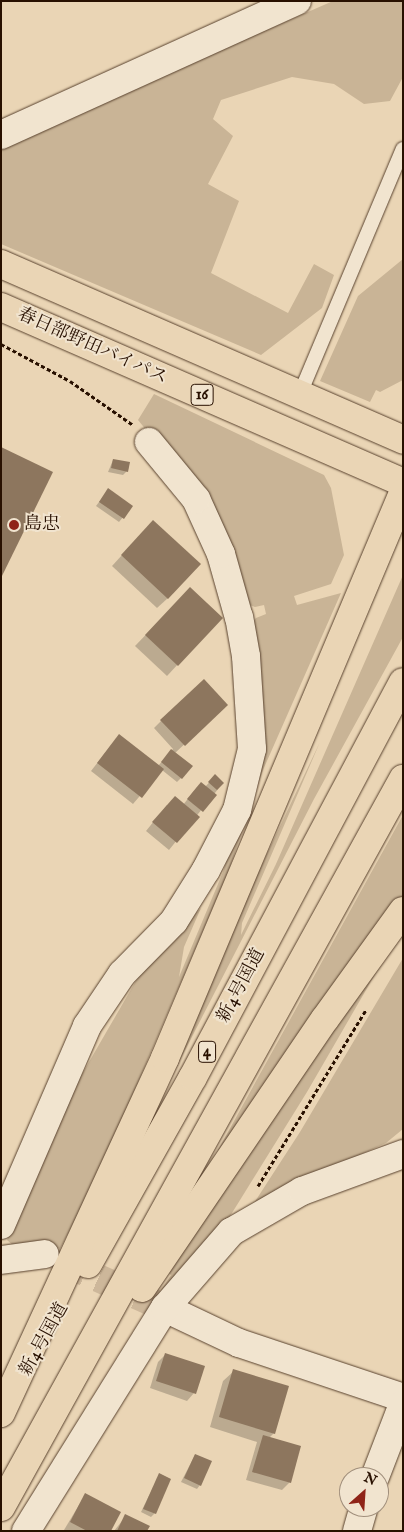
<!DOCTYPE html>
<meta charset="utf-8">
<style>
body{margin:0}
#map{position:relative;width:404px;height:1532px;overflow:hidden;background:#ead5b5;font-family:"IM FELL English","Noto Serif JP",serif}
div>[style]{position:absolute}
.green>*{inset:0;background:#c9b496}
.shadow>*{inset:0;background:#0003}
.building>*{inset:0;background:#8d765e}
.minor-tunnel>*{height:28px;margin-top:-14px;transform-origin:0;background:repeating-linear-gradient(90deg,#cdb79a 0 28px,transparent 0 42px)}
.path>*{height:3px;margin-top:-1.5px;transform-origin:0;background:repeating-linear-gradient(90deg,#281000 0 4px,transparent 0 6.5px)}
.roads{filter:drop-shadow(0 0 1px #58412d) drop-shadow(0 0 1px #58412d)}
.service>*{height:14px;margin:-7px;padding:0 7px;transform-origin:7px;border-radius:7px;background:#f1e4cf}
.minor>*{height:28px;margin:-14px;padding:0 14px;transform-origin:14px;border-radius:14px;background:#f1e4cf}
.trunk>*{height:28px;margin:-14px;padding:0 14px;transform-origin:14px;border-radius:14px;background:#ead5b5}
.dots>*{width:14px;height:14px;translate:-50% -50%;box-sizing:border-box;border:2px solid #f1e4cf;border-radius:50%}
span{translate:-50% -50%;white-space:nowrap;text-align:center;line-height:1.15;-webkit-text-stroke:4px #f1e4cf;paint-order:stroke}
.shield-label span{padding:1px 4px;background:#f1e4cf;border:1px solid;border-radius:4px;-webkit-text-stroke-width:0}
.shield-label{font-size:16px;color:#281000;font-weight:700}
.street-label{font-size:18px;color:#281000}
.poi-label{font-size:18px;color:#281000}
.left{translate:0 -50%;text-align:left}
.frame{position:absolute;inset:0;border:2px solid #281000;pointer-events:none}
.north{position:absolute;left:339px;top:1467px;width:50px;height:50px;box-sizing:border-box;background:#f1e4cf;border:1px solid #a18f7c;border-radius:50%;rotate:26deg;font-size:14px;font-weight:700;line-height:20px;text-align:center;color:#281000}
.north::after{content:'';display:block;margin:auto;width:18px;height:22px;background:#8f2418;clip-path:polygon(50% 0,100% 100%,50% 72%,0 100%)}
</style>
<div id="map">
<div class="green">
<i style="clip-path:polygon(333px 1px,403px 1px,403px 77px,390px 101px,364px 104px,334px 84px,292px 77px,221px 100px,213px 119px,233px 136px,208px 184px,239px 201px,211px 273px,288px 313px,314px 264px,334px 275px,322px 308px,261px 355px,1px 244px,1px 132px,168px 73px)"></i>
<i style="clip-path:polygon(403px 259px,403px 380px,380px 392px,376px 390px,370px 402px,320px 381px,358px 296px)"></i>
<i style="clip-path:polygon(154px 394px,324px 475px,331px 488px,344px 555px,331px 584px,294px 596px,297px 605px,341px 593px,263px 770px,229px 870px,97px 1178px,60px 1249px,48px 1243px,15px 1247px,7px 1240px,67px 1100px,148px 960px,201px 908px,184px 947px,179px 977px,223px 872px,243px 804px,249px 627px,256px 618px,266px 614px,264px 605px,255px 607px,242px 602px,165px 453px,138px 420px)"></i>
<i style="clip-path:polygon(403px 575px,403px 637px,314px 799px,177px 1066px,174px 1065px,215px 963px,320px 742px,242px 923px,241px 935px,276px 864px)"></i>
<i style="clip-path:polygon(403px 815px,403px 897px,259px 1093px,220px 1151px,218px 1150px)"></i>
<i style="clip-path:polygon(388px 952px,307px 1092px,201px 1263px,172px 1290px,161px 1290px,171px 1275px,165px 1270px)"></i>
<i style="clip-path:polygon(403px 958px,403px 1129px,386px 1143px,304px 1180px,241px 1223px,300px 1132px)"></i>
</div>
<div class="shadow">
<i style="clip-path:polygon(113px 460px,127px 471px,123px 475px,108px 472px)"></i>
<i style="clip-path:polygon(108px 490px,132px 506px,119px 522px,96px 506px)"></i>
<i style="clip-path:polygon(143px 532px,168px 598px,157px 608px,112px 566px)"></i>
<i style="clip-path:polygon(180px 599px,221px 618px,167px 676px,135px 646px)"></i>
<i style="clip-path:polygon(219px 712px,175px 753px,191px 766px,181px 778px,177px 782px,162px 770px,133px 804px,91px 771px,112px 744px,158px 766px,173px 749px,154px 728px,161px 721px)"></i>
<i style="clip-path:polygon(215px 776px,223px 783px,169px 850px,146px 831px,167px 805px,183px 805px,197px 787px,205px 787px)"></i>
<i style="clip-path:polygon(165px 1355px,194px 1393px,187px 1401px,150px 1388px,158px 1362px)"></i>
<i style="clip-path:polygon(234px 1371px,274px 1433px,269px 1438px,290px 1482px,282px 1490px,246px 1480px,257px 1442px,210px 1427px,223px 1381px)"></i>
<i style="clip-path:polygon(195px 1455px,200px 1485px,197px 1489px,181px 1482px)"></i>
<i style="clip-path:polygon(159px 1475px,155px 1513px,151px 1517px,141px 1512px)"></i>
<i style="clip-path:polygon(85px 1495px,110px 1531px,64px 1530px)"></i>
<i style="clip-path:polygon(126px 1516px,146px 1531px,114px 1531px)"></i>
</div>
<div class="building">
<i style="clip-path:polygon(1px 447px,53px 472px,1px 578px)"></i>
<i style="clip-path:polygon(113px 459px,130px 462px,128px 472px,111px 468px)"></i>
<i style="clip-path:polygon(108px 488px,133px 506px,124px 519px,99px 502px)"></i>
<i style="clip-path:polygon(153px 520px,201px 564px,168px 599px,121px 555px)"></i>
<i style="clip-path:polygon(190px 587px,223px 618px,178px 666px,145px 635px)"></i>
<i style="clip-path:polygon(204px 679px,228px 705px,185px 746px,160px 720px)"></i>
<i style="clip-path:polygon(119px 734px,164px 769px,142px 798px,97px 763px)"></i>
<i style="clip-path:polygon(171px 749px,193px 766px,182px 779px,161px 762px)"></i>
<i style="clip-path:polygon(215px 774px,224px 783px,217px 790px,208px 782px)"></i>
<i style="clip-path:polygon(201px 782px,217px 795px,203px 812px,187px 799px)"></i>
<i style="clip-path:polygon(175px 796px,200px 817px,177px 843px,152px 822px)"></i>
<i style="clip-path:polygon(165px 1353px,205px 1366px,196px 1394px,156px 1381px)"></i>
<i style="clip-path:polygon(233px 1369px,289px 1386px,275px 1434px,219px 1417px)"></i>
<i style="clip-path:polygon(263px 1435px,301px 1446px,291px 1483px,252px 1472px)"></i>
<i style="clip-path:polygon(195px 1454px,212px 1461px,201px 1486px,184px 1478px)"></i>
<i style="clip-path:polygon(159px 1473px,171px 1479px,156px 1514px,143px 1509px)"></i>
<i style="clip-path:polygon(85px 1493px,121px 1512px,111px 1531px,87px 1531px,70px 1522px)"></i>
<i style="clip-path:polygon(125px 1514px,150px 1526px,147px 1531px,117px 1531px)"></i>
</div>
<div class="minor-tunnel">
<i style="left:60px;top:1261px;width:115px;rotate:24.1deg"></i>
</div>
<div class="path">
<i style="left:1px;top:344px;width:78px;rotate:28.2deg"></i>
<i style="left:70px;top:381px;width:77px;rotate:34.9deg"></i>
<i style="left:258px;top:1186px;width:206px;rotate:-58.5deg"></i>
</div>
<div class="roads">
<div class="service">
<i style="left:299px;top:396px;width:268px;rotate:-67.2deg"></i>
</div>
<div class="minor">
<i style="left:1px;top:135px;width:325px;rotate:-24.4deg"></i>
<i style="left:1px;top:1225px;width:217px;rotate:-66.6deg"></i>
<i style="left:87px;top:1026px;width:63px;rotate:-56.1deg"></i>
<i style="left:122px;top:974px;width:74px;rotate:-45.5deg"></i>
<i style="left:174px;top:921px;width:60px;rotate:-57.9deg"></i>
<i style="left:206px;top:870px;width:68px;rotate:-62.7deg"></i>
<i style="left:237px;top:810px;width:63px;rotate:-76.2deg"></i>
<i style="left:252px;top:749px;width:93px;rotate:-93.7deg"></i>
<i style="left:246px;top:656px;width:39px;rotate:-100deg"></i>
<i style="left:239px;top:618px;width:66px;rotate:-105.7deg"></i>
<i style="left:221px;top:554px;width:60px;rotate:-114.4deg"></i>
<i style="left:196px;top:499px;width:74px;rotate:-129.5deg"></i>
<i style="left:1px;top:1260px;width:44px;rotate:-7.8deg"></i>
<i style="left:165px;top:1308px;width:82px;rotate:25.3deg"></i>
<i style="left:239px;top:1343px;width:173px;rotate:18.5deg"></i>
<i style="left:375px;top:1477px;width:78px;rotate:-69deg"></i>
<i style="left:26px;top:1531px;width:263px;rotate:-58.1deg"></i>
<i style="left:165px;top:1308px;width:101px;rotate:-49deg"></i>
<i style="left:231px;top:1232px;width:82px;rotate:-30deg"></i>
<i style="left:302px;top:1191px;width:108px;rotate:-20.1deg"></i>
<i style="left:357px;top:1531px;width:25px;rotate:-74deg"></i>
</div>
<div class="trunk">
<i style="left:1px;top:264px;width:439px;rotate:23.6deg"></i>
<i style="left:1px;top:307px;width:439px;rotate:23.6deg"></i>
<i style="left:88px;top:1264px;width:214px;rotate:-60.7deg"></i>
<i style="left:193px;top:1077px;width:447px;rotate:-62deg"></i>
<i style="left:142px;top:1288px;width:325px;rotate:-55.8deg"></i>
<i style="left:325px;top:1019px;width:133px;rotate:-54.2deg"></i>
<i style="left:1px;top:1413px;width:391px;rotate:-65.2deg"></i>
<i style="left:165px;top:1058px;width:613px;rotate:-67.16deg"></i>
<i style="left:1px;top:1507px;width:832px;rotate:-61.09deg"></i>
</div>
</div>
<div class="dots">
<i style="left:14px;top:525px;background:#8f2418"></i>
</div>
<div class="shield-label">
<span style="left:202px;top:395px">16</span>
<span style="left:207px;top:1052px">4</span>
</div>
<div class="street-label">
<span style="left:92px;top:347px;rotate:24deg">春日部野田バイパス</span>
<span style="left:242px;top:986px;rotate:-62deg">新4号国道</span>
<span style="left:45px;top:1340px;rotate:-61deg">新4号国道</span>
</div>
<div class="poi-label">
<span class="left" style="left:24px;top:525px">島忠</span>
</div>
<div class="frame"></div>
<div class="north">N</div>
</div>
